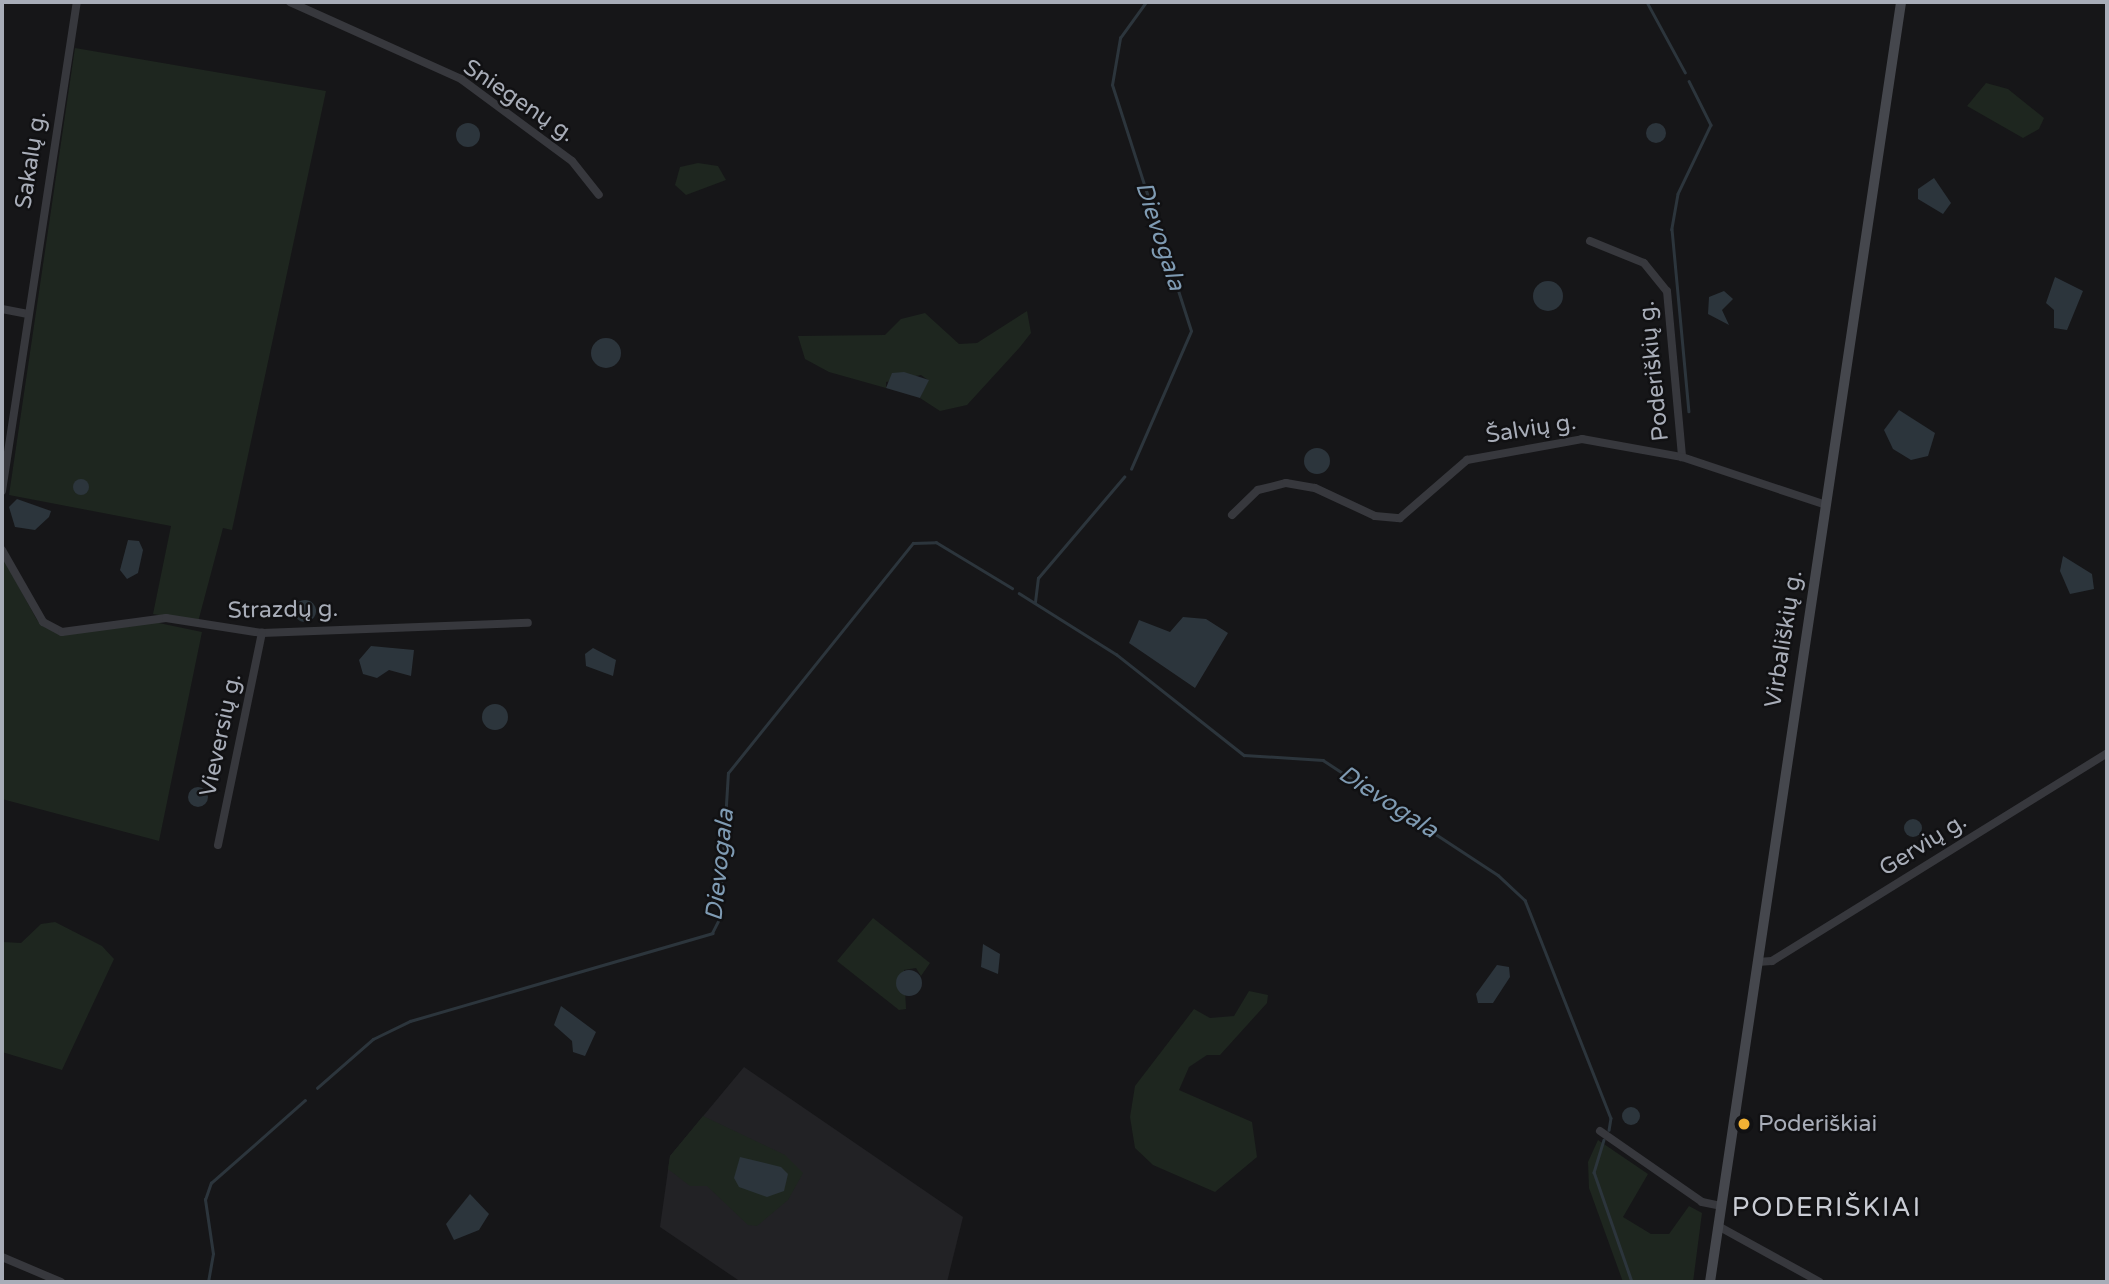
<!DOCTYPE html>
<meta charset="utf-8">
<style>
body{margin:0}
#map{position:relative;width:2109px;height:1284px;overflow:hidden;background:#161618;font-family:"Varela Round",sans-serif}
div>[style]{position:absolute}
.built>*{inset:0;background:#222225}
.green>*{inset:0;background:#1e261f}
.water>*{inset:0;background:#2c353c}
.round{border-radius:50%}
.stream>*{height:2.5px;margin:-1.25px;padding:0 1.25px;transform-origin:1.25px;border-radius:1.25px;background:#2c353c}
.minor>*{height:8px;margin:-4px;padding:0 4px;transform-origin:4px;border-radius:4px;background:#37383d}
.secondary>*{height:10px;margin:-5px;padding:0 5px;transform-origin:5px;border-radius:5px;background:#45474d}
.dots>*{width:19px;height:19px;translate:-50% -50%;box-sizing:border-box;border:4px solid #111113;border-radius:50%}
span{translate:-50% -50%;white-space:nowrap;text-align:center;line-height:1.15;-webkit-text-stroke:5px #111113;paint-order:stroke}
.street-label{font-size:23px;color:#a8adb8}
.poi-label{font-size:23px;color:#a8adb8}
.left{translate:0 -50%;text-align:left}
.water-label{font-size:24px;color:#7f9bb3;font-style:italic}
.quarter-label{font-size:26px;color:#c9ccd4;letter-spacing:2px}
.frame{position:absolute;inset:0;border:4px solid #a8adb8;pointer-events:none}
</style>
<div id="map">
<div class="built">
<i style="clip-path:polygon(744px 1067px,963px 1217px,947px 1282px,741px 1282px,660px 1227px,670px 1156px)"></i>
</div>
<div class="green">
<i style="clip-path:polygon(75px 48px,326px 91px,232px 530px,223px 528px,198px 622px,153px 614px,171px 526px,9px 495px)"></i>
<i style="clip-path:polygon(1986px 83px,2008px 89px,2044px 118px,2039px 129px,2023px 138px,1967px 106px)"></i>
<i style="clip-path:polygon(698px 163px,718px 166px,726px 180px,686px 195px,675px 185px,680px 167px)"></i>
<i style="clip-path:polygon(1027px 311px,1031px 333px,1020px 347px,967px 405px,940px 411px,920px 398px,928px 380px,921px 375px,886px 382px,886px 388px,829px 372px,805px 359px,798px 336px,885px 335px,901px 319px,925px 313px,959px 344px,977px 343px)"></i>
<i style="clip-path:polygon(2px 556px,37px 620px,58px 634px,154px 622px,202px 632px,159px 841px,2px 799px)"></i>
<i style="clip-path:polygon(873px 918px,930px 963px,921px 976px,916px 968px,904px 970px,906px 1009px,899px 1010px,837px 961px)"></i>
<i style="clip-path:polygon(55px 922px,102px 946px,114px 959px,62px 1070px,2px 1052px,2px 942px,21px 943px,41px 924px)"></i>
<i style="clip-path:polygon(1249px 991px,1268px 995px,1267px 1003px,1220px 1055px,1207px 1055px,1189px 1067px,1179px 1090px,1252px 1122px,1257px 1157px,1215px 1192px,1153px 1165px,1135px 1148px,1130px 1117px,1135px 1086px,1194px 1009px,1210px 1018px,1234px 1016px)"></i>
<i style="clip-path:polygon(703px 1116px,785px 1155px,803px 1173px,788px 1200px,757px 1226px,748px 1225px,707px 1186px,690px 1186px,668px 1169px,670px 1156px)"></i>
<i style="clip-path:polygon(1598px 1140px,1648px 1174px,1623px 1217px,1651px 1234px,1669px 1234px,1689px 1206px,1702px 1213px,1693px 1282px,1623px 1282px,1589px 1188px,1588px 1162px)"></i>
</div>
<div class="water">
<i class="round" style="left:1646px;top:123px;width:20px;height:20px"></i>
<i class="round" style="left:456px;top:123px;width:24px;height:24px"></i>
<i style="clip-path:polygon(1934px 178px,1951px 203px,1943px 214px,1918px 199px,1918px 189px)"></i>
<i style="clip-path:polygon(2055px 277px,2083px 291px,2067px 330px,2054px 328px,2054px 310px,2046px 303px)"></i>
<i class="round" style="left:1533px;top:281px;width:30px;height:30px"></i>
<i style="clip-path:polygon(1724px 291px,1733px 299px,1722px 310px,1729px 325px,1708px 314px,1709px 297px)"></i>
<i class="round" style="left:591px;top:338px;width:30px;height:30px"></i>
<i style="clip-path:polygon(904px 372px,929px 380px,920px 398px,886px 388px,892px 373px)"></i>
<i style="clip-path:polygon(1899px 410px,1935px 433px,1928px 456px,1911px 460px,1893px 449px,1884px 430px)"></i>
<i class="round" style="left:1304px;top:448px;width:26px;height:26px"></i>
<i class="round" style="left:73px;top:479px;width:16px;height:16px"></i>
<i style="clip-path:polygon(17px 499px,51px 511px,49px 517px,35px 530px,15px 527px,9px 507px)"></i>
<i style="clip-path:polygon(128px 540px,139px 541px,143px 550px,138px 573px,127px 579px,120px 570px)"></i>
<i style="clip-path:polygon(2063px 556px,2092px 574px,2094px 589px,2070px 594px,2060px 571px)"></i>
<i class="round" style="left:294px;top:600px;width:22px;height:22px"></i>
<i style="clip-path:polygon(1183px 617px,1206px 619px,1228px 633px,1195px 688px,1129px 643px,1139px 620px,1170px 632px)"></i>
<i style="clip-path:polygon(371px 646px,414px 650px,411px 676px,389px 670px,377px 678px,363px 674px,359px 660px)"></i>
<i style="clip-path:polygon(593px 648px,616px 660px,613px 676px,586px 666px,585px 654px)"></i>
<i class="round" style="left:482px;top:704px;width:26px;height:26px"></i>
<i class="round" style="left:188px;top:787px;width:20px;height:20px"></i>
<i class="round" style="left:1904px;top:819px;width:18px;height:18px"></i>
<i style="clip-path:polygon(983px 944px,1000px 954px,998px 974px,981px 967px)"></i>
<i style="clip-path:polygon(1497px 965px,1509px 967px,1510px 977px,1493px 1003px,1478px 1003px,1476px 994px)"></i>
<i class="round" style="left:896px;top:970px;width:26px;height:26px"></i>
<i style="clip-path:polygon(561px 1006px,596px 1032px,585px 1056px,573px 1052px,572px 1041px,554px 1025px)"></i>
<i class="round" style="left:1622px;top:1107px;width:18px;height:18px"></i>
<i style="clip-path:polygon(740px 1157px,781px 1167px,788px 1174px,784px 1191px,767px 1197px,739px 1187px,734px 1178px)"></i>
<i style="clip-path:polygon(470px 1194px,489px 1214px,479px 1230px,454px 1240px,446px 1224px)"></i>
</div>
<div class="stream">
<i style="left:1647px;top:2px;width:80px;rotate:61.5deg"></i>
<i style="left:1689px;top:81px;width:49px;rotate:63.4deg"></i>
<i style="left:1711px;top:125px;width:76px;rotate:115.6deg"></i>
<i style="left:1678px;top:194px;width:36px;rotate:100deg"></i>
<i style="left:1672px;top:229px;width:183px;rotate:84.7deg"></i>
<i style="left:1131px;top:469px;width:150px;rotate:-66.5deg"></i>
<i style="left:1191px;top:331px;width:258px;rotate:-107.8deg"></i>
<i style="left:1112px;top:85px;width:48px;rotate:-80.3deg"></i>
<i style="left:1120px;top:38px;width:44px;rotate:-54.2deg"></i>
<i style="left:1019px;top:593px;width:115px;rotate:32.2deg"></i>
<i style="left:1116px;top:654px;width:163px;rotate:38.3deg"></i>
<i style="left:1244px;top:755px;width:79px;rotate:3.6deg"></i>
<i style="left:1323px;top:760px;width:209px;rotate:33.3deg"></i>
<i style="left:1498px;top:875px;width:37px;rotate:43deg"></i>
<i style="left:1525px;top:900px;width:234px;rotate:68.5deg"></i>
<i style="left:1611px;top:1118px;width:12px;rotate:99deg"></i>
<i style="left:1035px;top:602px;width:24px;rotate:-83deg"></i>
<i style="left:1038px;top:578px;width:133px;rotate:-49.6deg"></i>
<i style="left:317px;top:1088px;width:74px;rotate:-41.2deg"></i>
<i style="left:373px;top:1039px;width:41px;rotate:-25.9deg"></i>
<i style="left:410px;top:1021px;width:315px;rotate:-16.2deg"></i>
<i style="left:712px;top:933px;width:16px;rotate:-63deg"></i>
<i style="left:719px;top:919px;width:146px;rotate:-86.5deg"></i>
<i style="left:728px;top:773px;width:295px;rotate:-51.2deg"></i>
<i style="left:913px;top:543px;width:23px;rotate:-2deg"></i>
<i style="left:936px;top:542px;width:89px;rotate:31.2deg"></i>
<i style="left:1604px;top:1140px;width:34px;rotate:107deg"></i>
<i style="left:1594px;top:1172px;width:116px;rotate:70.9deg"></i>
<i style="left:208px;top:1282px;width:28px;rotate:-80deg"></i>
<i style="left:213px;top:1254px;width:55px;rotate:-98.4deg"></i>
<i style="left:205px;top:1200px;width:18px;rotate:-71deg"></i>
<i style="left:211px;top:1183px;width:125px;rotate:-41.4deg"></i>
</div>
<div class="minor">
<i style="left:290px;top:2px;width:188px;rotate:24.2deg"></i>
<i style="left:461px;top:79px;width:138px;rotate:36.5deg"></i>
<i style="left:572px;top:161px;width:43px;rotate:51.5deg"></i>
<i style="left:1590px;top:241px;width:58px;rotate:22.2deg"></i>
<i style="left:1644px;top:263px;width:36px;rotate:51deg"></i>
<i style="left:1667px;top:291px;width:167px;rotate:84.8deg"></i>
<i style="left:2px;top:309px;width:25px;rotate:11deg"></i>
<i style="left:2px;top:491px;width:495px;rotate:-81.3deg"></i>
<i style="left:1232px;top:515px;width:36px;rotate:-44deg"></i>
<i style="left:1258px;top:490px;width:29px;rotate:-14deg"></i>
<i style="left:1286px;top:483px;width:29px;rotate:10deg"></i>
<i style="left:1315px;top:488px;width:66px;rotate:25deg"></i>
<i style="left:1375px;top:516px;width:25px;rotate:5deg"></i>
<i style="left:1400px;top:518px;width:89px;rotate:-40.9deg"></i>
<i style="left:1467px;top:460px;width:117px;rotate:-10.3deg"></i>
<i style="left:1582px;top:439px;width:102px;rotate:10.2deg"></i>
<i style="left:1682px;top:457px;width:152px;rotate:18.4deg"></i>
<i style="left:2px;top:550px;width:83px;rotate:60.3deg"></i>
<i style="left:43px;top:622px;width:21px;rotate:28deg"></i>
<i style="left:62px;top:632px;width:105px;rotate:-7.7deg"></i>
<i style="left:166px;top:618px;width:97px;rotate:8.9deg"></i>
<i style="left:262px;top:633px;width:266px;rotate:-2.2deg"></i>
<i style="left:218px;top:845px;width:217px;rotate:-78.3deg"></i>
<i style="left:1757px;top:962px;width:15px;rotate:-4deg"></i>
<i style="left:1772px;top:961px;width:394px;rotate:-31.8deg"></i>
<i style="left:1600px;top:1131px;width:124px;rotate:34.8deg"></i>
<i style="left:1702px;top:1202px;width:19px;rotate:12deg"></i>
<i style="left:1718px;top:1226px;width:116px;rotate:28.8deg"></i>
<i style="left:2px;top:1257px;width:64px;rotate:23deg"></i>
</div>
<div class="secondary">
<i style="left:1710px;top:1282px;width:1294px;rotate:-81.51deg"></i>
</div>
<div class="dots">
<i style="left:1744px;top:1124px;background:#f2b134"></i>
</div>
<div class="street-label">
<span style="left:519px;top:101px;rotate:34deg">Sniegenų g.</span>
<span style="left:31px;top:160px;rotate:-81deg">Sakalų g.</span>
<span style="left:1654px;top:371px;rotate:-96deg">Poderiškių g.</span>
<span style="left:1531px;top:429px;rotate:-9deg">Šalvių g.</span>
<span style="left:283px;top:610px;rotate:-1deg">Strazdų g.</span>
<span style="left:1784px;top:639px;rotate:-81deg">Virbališkių g.</span>
<span style="left:221px;top:735px;rotate:-78deg">Vieversių g.</span>
<span style="left:1923px;top:845px;rotate:-32deg">Gervių g.</span>
</div>
<div class="poi-label">
<span class="left" style="left:1758px;top:1124px">Poderiškiai</span>
</div>
<div class="water-label">
<span style="left:1160px;top:236px;rotate:72deg">Dievogala</span>
<span style="left:1388px;top:802px;rotate:33deg">Dievogala</span>
<span style="left:720px;top:865px;rotate:-84deg">Dievogala</span>
</div>
<div class="quarter-label">
<span style="left:1827px;top:1208px">PODERIŠKIAI</span>
</div>
<div class="frame"></div>
</div>
